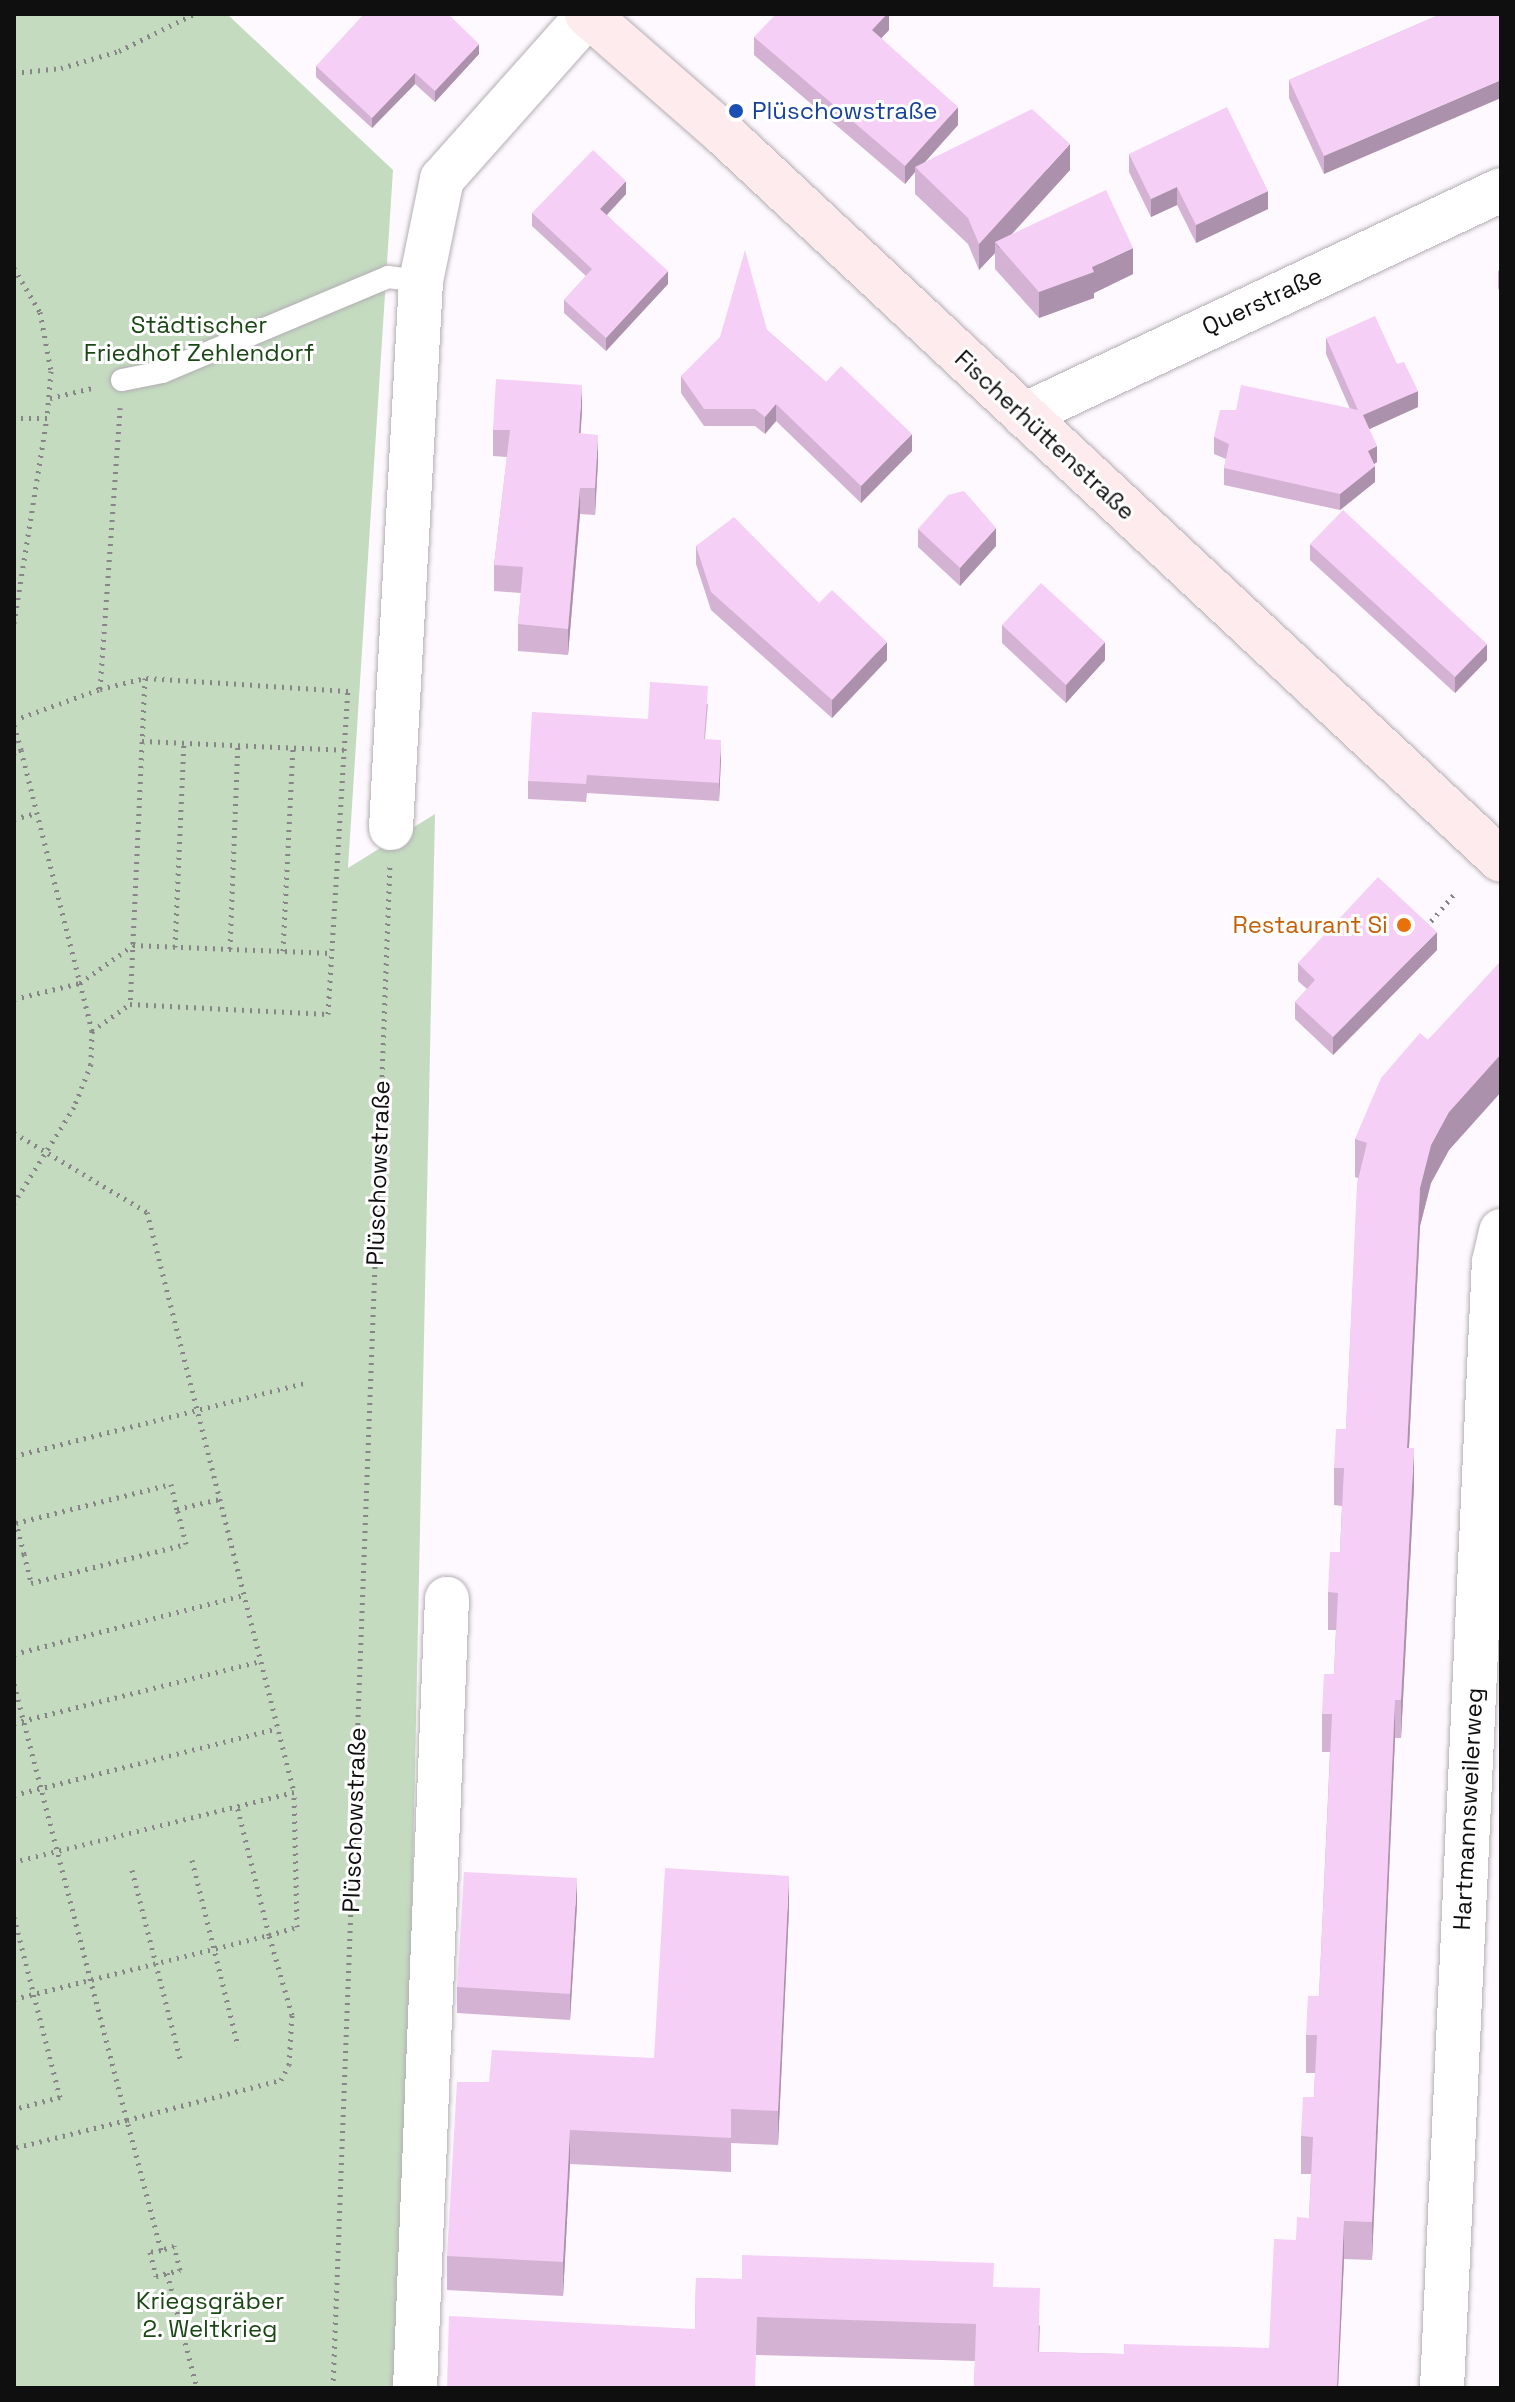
<!DOCTYPE html>
<meta charset="utf-8">
<style>
body{margin:0}
#map{position:relative;width:1515px;height:2402px;overflow:hidden;background:#fef9fe;font-family:"Space Grotesk",sans-serif}
div>[style]{position:absolute}
.green>*{inset:0;background:#c4dbc0}
.path>*{height:5px;margin-top:-2.5px;transform-origin:0;background:repeating-linear-gradient(90deg,#888588 0 2px,transparent 0 8px)}
.roads{filter:drop-shadow(0 0 2px #b3aeb3) drop-shadow(0 0 2px #b3aeb3)}
.lane>*{height:22px;margin:-11px;padding:0 11px;transform-origin:11px;border-radius:11px;background:#fff}
.street>*{height:44px;margin:-22px;padding:0 22px;transform-origin:22px;border-radius:22px;background:#fff}
.secondary>*{height:44px;margin:-22px;padding:0 22px;transform-origin:22px;border-radius:22px;background:#feebed}
.wall>*{inset:0;background:#d3b2d3}
.shaded-wall>*{inset:0;background:#ac91ac}
.building>*{inset:0;background:#f5cff5}
.dots>*{width:22px;height:22px;translate:-50% -50%;box-sizing:border-box;border:4px solid #fff;border-radius:50%}
span{translate:-50% -50%;white-space:nowrap;text-align:center;line-height:1.15;-webkit-text-stroke:6px #fff;paint-order:stroke}
.transit-label{font-size:24px;color:#164399}
.left{translate:0 -50%;text-align:left}
.street-label{font-size:24px;color:#100f10}
.park-label{font-size:24px;color:#1a4814}
.food-label{font-size:24px;color:#c56008}
.right{translate:-100% -50%;text-align:right}
.frame{position:absolute;inset:0;border:16px solid #100f10;pointer-events:none}
</style>
<div id="map">
<div class="green">
<i style="clip-path:polygon(14px 14px,227px 14px,393px 170px,348px 868px,435px 814px,402px 2388px,14px 2388px)"></i>
</div>
<div class="path">
<i style="left:14px;top:73px;width:47px;rotate:-6.1deg"></i>
<i style="left:61px;top:68px;width:60px;rotate:-16.3deg"></i>
<i style="left:119px;top:51px;width:84px;rotate:-26.3deg"></i>
<i style="left:14px;top:268px;width:51px;rotate:59.4deg"></i>
<i style="left:40px;top:312px;width:60px;rotate:79.4deg"></i>
<i style="left:51px;top:371px;width:47px;rotate:94.9deg"></i>
<i style="left:47px;top:418px;width:33px;rotate:180deg"></i>
<i style="left:50px;top:398px;width:47px;rotate:-13.4deg"></i>
<i style="left:14px;top:623px;width:208px;rotate:-80.9deg"></i>
<i style="left:100px;top:689px;width:46px;rotate:-13.7deg"></i>
<i style="left:14px;top:720px;width:91px;rotate:-19.8deg"></i>
<i style="left:100px;top:689px;width:282px;rotate:-85.9deg"></i>
<i style="left:14px;top:725px;width:26px;rotate:74deg"></i>
<i style="left:142px;top:741px;width:203px;rotate:2.5deg"></i>
<i style="left:14px;top:752px;width:7px;rotate:-16deg"></i>
<i style="left:21px;top:750px;width:290px;rotate:75.8deg"></i>
<i style="left:92px;top:1031px;width:33px;rotate:92deg"></i>
<i style="left:91px;top:1064px;width:46px;rotate:111.6deg"></i>
<i style="left:74px;top:1107px;width:113px;rotate:122deg"></i>
<i style="left:14px;top:819px;width:24px;rotate:-15deg"></i>
<i style="left:1426px;top:927px;width:45px;rotate:-49.5deg"></i>
<i style="left:175px;top:947px;width:205px;rotate:-87.5deg"></i>
<i style="left:230px;top:949px;width:204px;rotate:-87.8deg"></i>
<i style="left:283px;top:951px;width:204px;rotate:-87.2deg"></i>
<i style="left:14px;top:999px;width:68px;rotate:-13.6deg"></i>
<i style="left:80px;top:983px;width:65px;rotate:-35.6deg"></i>
<i style="left:133px;top:945px;width:198px;rotate:2.3deg"></i>
<i style="left:92px;top:1031px;width:47px;rotate:-35.4deg"></i>
<i style="left:130px;top:1004px;width:198px;rotate:2.9deg"></i>
<i style="left:328px;top:1014px;width:324px;rotate:-86.5deg"></i>
<i style="left:348px;top:691px;width:203px;rotate:-176.3deg"></i>
<i style="left:145px;top:678px;width:326px;rotate:92.6deg"></i>
<i style="left:14px;top:1133px;width:155px;rotate:30.7deg"></i>
<i style="left:147px;top:1212px;width:598px;rotate:75.78deg"></i>
<i style="left:294px;top:1792px;width:289px;rotate:166deg"></i>
<i style="left:14px;top:1456px;width:299px;rotate:-14.1deg"></i>
<i style="left:24px;top:1554px;width:32px;rotate:-104deg"></i>
<i style="left:16px;top:1523px;width:160px;rotate:-14.1deg"></i>
<i style="left:171px;top:1484px;width:26px;rotate:77deg"></i>
<i style="left:14px;top:1556px;width:10px;rotate:-11deg"></i>
<i style="left:24px;top:1554px;width:30px;rotate:76deg"></i>
<i style="left:31px;top:1583px;width:160px;rotate:-14.1deg"></i>
<i style="left:186px;top:1544px;width:36px;rotate:-104deg"></i>
<i style="left:177px;top:1509px;width:44px;rotate:-13.1deg"></i>
<i style="left:14px;top:1654px;width:237px;rotate:-14.4deg"></i>
<i style="left:14px;top:1684px;width:450px;rotate:75.5deg"></i>
<i style="left:127px;top:2120px;width:116px;rotate:166.1deg"></i>
<i style="left:14px;top:1723px;width:255px;rotate:-14.1deg"></i>
<i style="left:14px;top:1795px;width:272px;rotate:-14.2deg"></i>
<i style="left:192px;top:1860px;width:192px;rotate:76.1deg"></i>
<i style="left:132px;top:1870px;width:195px;rotate:75.7deg"></i>
<i style="left:14px;top:1917px;width:186px;rotate:75.7deg"></i>
<i style="left:60px;top:2097px;width:48px;rotate:165.4deg"></i>
<i style="left:14px;top:1999px;width:263px;rotate:-14.1deg"></i>
<i style="left:269px;top:1935px;width:133px;rotate:-103.9deg"></i>
<i style="left:161px;top:2250px;width:11px;rotate:170deg"></i>
<i style="left:150px;top:2252px;width:25px;rotate:76deg"></i>
<i style="left:156px;top:2276px;width:25px;rotate:-14deg"></i>
<i style="left:180px;top:2270px;width:25px;rotate:-104deg"></i>
<i style="left:174px;top:2246px;width:14px;rotate:163deg"></i>
<i style="left:161px;top:2250px;width:134px;rotate:-104.7deg"></i>
<i style="left:127px;top:2120px;width:159px;rotate:-14.6deg"></i>
<i style="left:281px;top:2080px;width:17px;rotate:-62deg"></i>
<i style="left:289px;top:2065px;width:50px;rotate:-86.6deg"></i>
<i style="left:292px;top:2015px;width:83px;rotate:-106deg"></i>
<i style="left:269px;top:1935px;width:29px;rotate:-16deg"></i>
<i style="left:297px;top:1927px;width:135px;rotate:-91.3deg"></i>
<i style="left:167px;top:2273px;width:119px;rotate:75.4deg"></i>
<i style="left:333px;top:2388px;width:1523px;rotate:-87.86deg"></i>
</div>
<div class="roads">
<div class="lane">
<i style="left:122px;top:380px;width:41px;rotate:-11.3deg"></i>
<i style="left:162px;top:372px;width:245px;rotate:-22.8deg"></i>
<i style="left:388px;top:277px;width:33px;rotate:7deg"></i>
</div>
<div class="street">
<i style="left:1024px;top:415px;width:527px;rotate:-25.25deg"></i>
<i style="left:391px;top:828px;width:548px;rotate:-86.86deg"></i>
<i style="left:421px;top:281px;width:104px;rotate:-78.4deg"></i>
<i style="left:442px;top:179px;width:220px;rotate:-48.3deg"></i>
<i style="left:415px;top:2388px;width:790px;rotate:-87.68deg"></i>
<i style="left:1442px;top:2388px;width:1127px;rotate:-87.36deg"></i>
<i style="left:1494px;top:1262px;width:32px;rotate:-77deg"></i>
</div>
<div class="secondary">
<i style="left:587px;top:14px;width:182px;rotate:41.2deg"></i>
<i style="left:724px;top:134px;width:1063px;rotate:43.06deg"></i>
</div>
</div>
<div class="wall">
<i style="clip-path:polygon(889px 14px,889px 30px,881px 38px,958px 125px,923px 163px,1070px 170px,1011px 235px,1133px 274px,1094px 293px,1094px 298px,1039px 318px,995px 269px,995px 253px,979px 270px,968px 244px,915px 194px,915px 172px,905px 184px,754px 55px,754px 37px)"></i>
<i style="clip-path:polygon(1441px 14px,1324px 174px,1289px 98px,1289px 80px)"></i>
<i style="clip-path:polygon(479px 54px,435px 102px,415px 84px,372px 128px,316px 77px,316px 66px)"></i>
<i style="clip-path:polygon(1129px 154px,1268px 209px,1196px 243px,1177px 205px,1151px 217px,1129px 172px)"></i>
<i style="clip-path:polygon(626px 194px,607px 215px,668px 284px,606px 351px,564px 313px,564px 300px,586px 276px,532px 226px,532px 213px)"></i>
<i style="clip-path:polygon(1501px 269px,1501px 294px,1498px 288px,1498px 271px)"></i>
<i style="clip-path:polygon(767px 330px,826px 382px,912px 451px,861px 503px,776px 421px,765px 434px,755px 426px,704px 426px,681px 393px,681px 376px)"></i>
<i style="clip-path:polygon(1326px 338px,1397px 364px,1418px 407px,1369px 429px,1377px 462px,1374px 464px,1375px 482px,1340px 510px,1224px 485px,1224px 468px,1226px 459px,1214px 454px,1214px 437px,1350px 409px,1326px 354px)"></i>
<i style="clip-path:polygon(582px 411px,580px 433px,598px 461px,595px 515px,580px 514px,568px 655px,518px 651px,518px 624px,521px 593px,494px 591px,494px 565px,507px 457px,493px 456px,493px 430px)"></i>
<i style="clip-path:polygon(918px 529px,996px 546px,960px 586px,918px 547px)"></i>
<i style="clip-path:polygon(1310px 544px,1487px 660px,1455px 693px,1310px 560px)"></i>
<i style="clip-path:polygon(696px 546px,819px 603px,887px 660px,832px 718px,711px 610px,696px 564px)"></i>
<i style="clip-path:polygon(1002px 625px,1105px 660px,1066px 703px,1002px 643px)"></i>
<i style="clip-path:polygon(708px 704px,705px 739px,721px 758px,719px 801px,587px 793px,586px 802px,528px 799px,528px 781px,648px 719px)"></i>
<i style="clip-path:polygon(1437px 950px,1333px 1055px,1295px 1019px,1295px 1002px,1307px 989px,1298px 981px,1298px 963px)"></i>
<i style="clip-path:polygon(1501px 965px,1501px 1092px,1449px 1150px,1431px 1183px,1420px 1226px,1409px 1448px,1414px 1486px,1401px 1738px,1395px 1738px,1372px 2260px,1344px 2259px,1338px 2388px,974px 2388px,975px 2361px,757px 2355px,695px 2329px,696px 2278px,994px 2287px,1040px 2326px,1039px 2352px,1124px 2354px,1269px 2348px,1296px 2240px,1309px 2218px,1311px 2174px,1301px 2174px,1301px 2136px,1314px 2097px,1315px 2073px,1306px 2073px,1306px 2035px,1319px 1996px,1330px 1752px,1322px 1752px,1322px 1714px,1334px 1674px,1336px 1630px,1328px 1630px,1328px 1592px,1340px 1552px,1342px 1506px,1334px 1505px,1334px 1468px,1346px 1429px,1358px 1178px,1355px 1177px,1355px 1139px,1428px 1040px)"></i>
<i style="clip-path:polygon(577px 1905px,570px 2020px,457px 2013px,457px 1987px)"></i>
<i style="clip-path:polygon(789px 1909px,778px 2145px,731px 2143px,731px 2172px,570px 2164px,563px 2296px,447px 2290px,447px 2256px,489px 2082px,654px 2058px)"></i>
</div>
<div class="shaded-wall">
<i style="clip-path:polygon(887px 14px,889px 14px,889px 30px,872px 48px,872px 30px)"></i>
<i style="clip-path:polygon(479px 44px,479px 54px,435px 102px,435px 91px)"></i>
<i style="clip-path:polygon(415px 73px,415px 84px,372px 128px,372px 118px)"></i>
<i style="clip-path:polygon(1501px 80px,1501px 98px,1324px 174px,1324px 156px)"></i>
<i style="clip-path:polygon(958px 107px,958px 125px,918px 170px,915px 167px,915px 172px,905px 184px,905px 166px)"></i>
<i style="clip-path:polygon(1070px 144px,1070px 170px,999px 248px,995px 242px,995px 253px,979px 270px,979px 244px)"></i>
<i style="clip-path:polygon(626px 181px,626px 194px,600px 222px,600px 209px)"></i>
<i style="clip-path:polygon(1177px 187px,1177px 205px,1151px 217px,1151px 199px)"></i>
<i style="clip-path:polygon(1268px 191px,1268px 209px,1196px 243px,1196px 225px)"></i>
<i style="clip-path:polygon(1133px 248px,1133px 274px,1094px 293px,1094px 298px,1039px 318px,1039px 292px)"></i>
<i style="clip-path:polygon(668px 271px,668px 284px,606px 351px,606px 338px)"></i>
<i style="clip-path:polygon(582px 385px,582px 411px,579px 459px,579px 433px)"></i>
<i style="clip-path:polygon(1418px 391px,1418px 407px,1363px 432px,1363px 415px)"></i>
<i style="clip-path:polygon(776px 404px,776px 421px,765px 434px,765px 417px)"></i>
<i style="clip-path:polygon(912px 434px,912px 451px,861px 503px,861px 486px)"></i>
<i style="clip-path:polygon(598px 435px,598px 461px,595px 515px,595px 488px)"></i>
<i style="clip-path:polygon(1377px 446px,1377px 462px,1368px 468px,1368px 451px)"></i>
<i style="clip-path:polygon(1375px 466px,1375px 482px,1340px 510px,1340px 494px)"></i>
<i style="clip-path:polygon(580px 488px,580px 514px,568px 655px,568px 629px)"></i>
<i style="clip-path:polygon(996px 528px,996px 546px,960px 586px,960px 568px)"></i>
<i style="clip-path:polygon(887px 642px,887px 660px,832px 718px,832px 700px)"></i>
<i style="clip-path:polygon(1105px 642px,1105px 660px,1066px 703px,1066px 685px)"></i>
<i style="clip-path:polygon(1487px 644px,1487px 660px,1455px 693px,1455px 677px)"></i>
<i style="clip-path:polygon(721px 740px,721px 758px,719px 801px,719px 783px)"></i>
<i style="clip-path:polygon(1437px 932px,1437px 950px,1333px 1055px,1333px 1037px)"></i>
<i style="clip-path:polygon(1501px 1054px,1501px 1092px,1449px 1150px,1431px 1183px,1420px 1226px,1407px 1486px,1407px 1448px,1420px 1188px,1431px 1145px,1449px 1112px)"></i>
<i style="clip-path:polygon(1414px 1448px,1414px 1486px,1401px 1738px,1401px 1700px)"></i>
<i style="clip-path:polygon(1395px 1700px,1395px 1738px,1372px 2260px,1372px 2222px)"></i>
<i style="clip-path:polygon(789px 1876px,789px 1909px,778px 2145px,778px 2111px)"></i>
<i style="clip-path:polygon(577px 1878px,577px 1905px,570px 2020px,570px 1994px)"></i>
<i style="clip-path:polygon(570px 2130px,570px 2164px,563px 2296px,563px 2262px)"></i>
<i style="clip-path:polygon(1344px 2221px,1344px 2259px,1338px 2388px,1337px 2388px)"></i>
</div>
<div class="building">
<i style="clip-path:polygon(364px 14px,448px 14px,479px 44px,435px 91px,415px 73px,372px 118px,316px 66px)"></i>
<i style="clip-path:polygon(776px 14px,887px 14px,872px 30px,958px 107px,905px 166px,754px 37px)"></i>
<i style="clip-path:polygon(1441px 14px,1486px 14px,1487px 16px,1492px 14px,1501px 14px,1501px 80px,1324px 156px,1289px 80px)"></i>
<i style="clip-path:polygon(1227px 107px,1268px 191px,1196px 225px,1177px 187px,1151px 199px,1129px 154px)"></i>
<i style="clip-path:polygon(1032px 109px,1070px 144px,979px 244px,968px 218px,915px 167px)"></i>
<i style="clip-path:polygon(593px 150px,626px 181px,600px 209px,668px 271px,606px 338px,564px 300px,592px 269px,532px 213px)"></i>
<i style="clip-path:polygon(1106px 190px,1133px 248px,1092px 267px,1094px 272px,1039px 292px,995px 242px)"></i>
<i style="clip-path:polygon(745px 250px,767px 330px,826px 382px,841px 366px,912px 434px,861px 486px,776px 404px,765px 417px,755px 409px,704px 409px,681px 376px,720px 337px)"></i>
<i style="clip-path:polygon(1375px 316px,1397px 364px,1404px 362px,1418px 391px,1363px 415px,1377px 446px,1368px 451px,1375px 466px,1340px 494px,1224px 468px,1229px 444px,1214px 437px,1220px 410px,1236px 410px,1241px 385px,1358px 410px,1326px 338px)"></i>
<i style="clip-path:polygon(496px 379px,582px 385px,579px 433px,598px 435px,595px 488px,580px 488px,568px 629px,518px 624px,523px 567px,494px 565px,510px 430px,493px 430px)"></i>
<i style="clip-path:polygon(964px 491px,996px 528px,960px 568px,918px 529px,948px 495px)"></i>
<i style="clip-path:polygon(1343px 510px,1487px 644px,1455px 677px,1310px 544px)"></i>
<i style="clip-path:polygon(734px 517px,819px 603px,832px 590px,887px 642px,832px 700px,711px 592px,696px 546px)"></i>
<i style="clip-path:polygon(1041px 583px,1105px 642px,1066px 685px,1002px 625px)"></i>
<i style="clip-path:polygon(650px 682px,708px 686px,704px 739px,721px 740px,719px 783px,587px 775px,586px 784px,528px 781px,532px 712px,648px 719px)"></i>
<i style="clip-path:polygon(1378px 877px,1437px 932px,1333px 1037px,1295px 1002px,1315px 980px,1298px 963px)"></i>
<i style="clip-path:polygon(1499px 963px,1501px 965px,1501px 1054px,1449px 1112px,1431px 1145px,1420px 1188px,1407px 1448px,1414px 1448px,1401px 1700px,1395px 1700px,1372px 2222px,1344px 2221px,1337px 2388px,974px 2388px,976px 2324px,757px 2317px,755px 2388px,447px 2388px,449px 2316px,695px 2329px,696px 2278px,742px 2279px,742px 2255px,994px 2263px,993px 2287px,1040px 2288px,1038px 2352px,1124px 2354px,1124px 2344px,1269px 2348px,1274px 2239px,1296px 2240px,1297px 2217px,1309px 2218px,1313px 2137px,1301px 2136px,1303px 2097px,1314px 2097px,1317px 2035px,1306px 2035px,1308px 1996px,1319px 1996px,1332px 1714px,1322px 1714px,1324px 1674px,1334px 1674px,1338px 1593px,1328px 1592px,1330px 1552px,1340px 1552px,1344px 1468px,1334px 1468px,1336px 1429px,1346px 1429px,1357px 1184px,1367px 1143px,1355px 1139px,1381px 1078px,1420px 1033px,1428px 1040px)"></i>
<i style="clip-path:polygon(665px 1868px,789px 1876px,778px 2111px,731px 2109px,731px 2138px,570px 2130px,563px 2262px,447px 2256px,457px 2082px,489px 2082px,492px 2050px,654px 2058px)"></i>
<i style="clip-path:polygon(464px 1872px,577px 1878px,570px 1994px,457px 1987px)"></i>
</div>
<div class="dots">
<i style="left:736px;top:111px;background:#1a4fb4"></i>
<i style="left:1404px;top:925px;background:#e8710a"></i>
</div>
<div class="transit-label">
<span class="left" style="left:752px;top:111px">Plüschowstraße</span>
</div>
<div class="street-label">
<span style="left:1262px;top:301px;rotate:-25deg">Querstraße</span>
<span style="left:1045px;top:435px;rotate:43deg">Fischerhüttenstraße</span>
<span style="left:378px;top:1173px;rotate:-88deg">Plüschowstraße</span>
<span style="left:1468px;top:1809px;rotate:-87deg">Hartmannsweilerweg</span>
<span style="left:354px;top:1820px;rotate:-88deg">Plüschowstraße</span>
</div>
<div class="park-label">
<span style="left:199px;top:339px">Städtischer<br>Friedhof Zehlendorf</span>
<span style="left:210px;top:2315px">Kriegsgräber<br>2. Weltkrieg</span>
</div>
<div class="food-label">
<span class="right" style="left:1388px;top:925px">Restaurant Si</span>
</div>
<div class="frame"></div>
</div>
